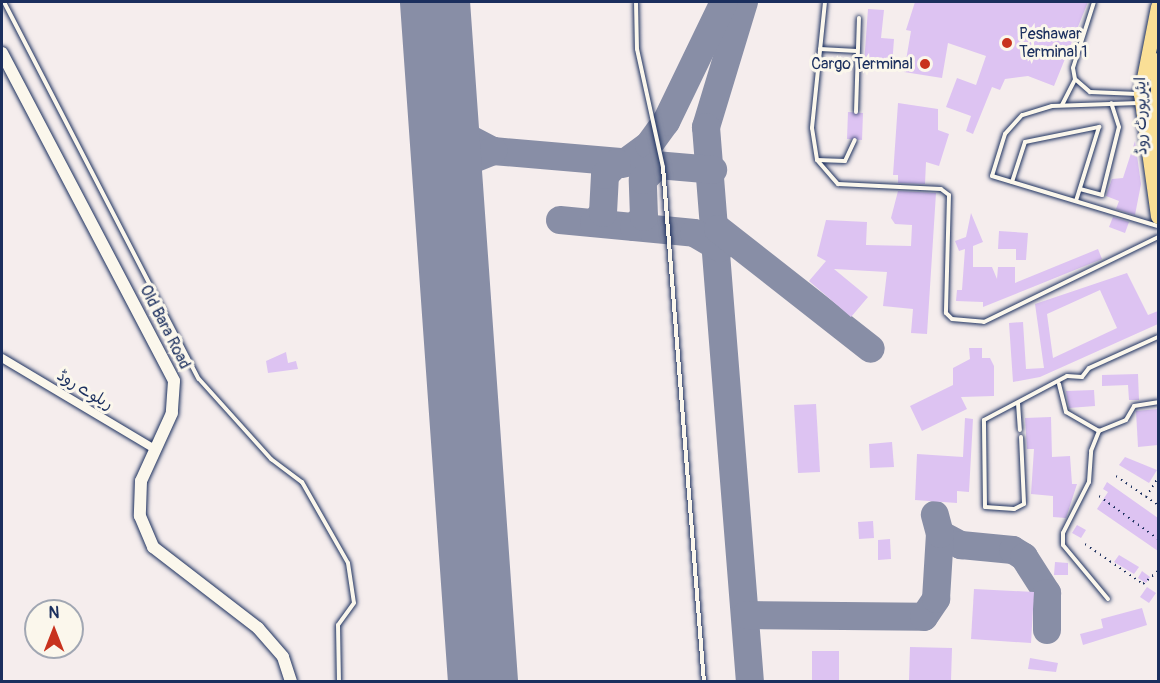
<!DOCTYPE html>
<meta charset="utf-8">
<style>
body{margin:0}
#map{position:relative;width:1160px;height:683px;overflow:hidden;background:#f5eded;font-family:Pangolin,"Playpen Sans Arabic",sans-serif}
div>[style]{position:absolute}
.taxiway>*{height:28px;margin:-14px;padding:0 14px;transform-origin:14px;border-radius:14px;background:#888ea6}
.runway>*{height:70px;margin:-35px;padding:0 35px;transform-origin:35px;border-radius:35px;background:#888ea6}
.building>*{inset:0;background:#ddc3f2}
.path>*{height:2px;margin-top:-1px;transform-origin:0;background:repeating-linear-gradient(90deg,#1b2f5e 0 1.5px,transparent 0 6px)}
.roads{filter:drop-shadow(0 0 2px #1b2f5e) drop-shadow(0 0 2px #1b2f5e)}
.lane>*{height:4px;margin:-2px;padding:0 2px;transform-origin:2px;border-radius:2px;background:#fbf7ec}
.street>*{height:8px;margin:-4px;padding:0 4px;transform-origin:4px;border-radius:4px;background:#fbf7ec}
.secondary>*{height:12px;margin:-6px;padding:0 6px;transform-origin:6px;border-radius:6px;background:#fbf7ec}
.primary>*{height:14px;margin:-7px;padding:0 7px;transform-origin:7px;border-radius:7px;background:#fadf96}
.dots>*{width:16px;height:16px;translate:-50% -50%;box-sizing:border-box;border:3px solid #fbf7ec;border-radius:50%}
span{translate:-50% -50%;white-space:nowrap;text-align:center;line-height:1.15;-webkit-text-stroke:6px #fbf7ec;paint-order:stroke}
.poi-label{font-size:16px;color:#1b2f5e}
.left{translate:0 -50%;text-align:left}
.right{translate:-100% -50%;text-align:right}
.street-label{font-size:16px;color:#1b2f5e}
.frame{position:absolute;inset:0;border:3px solid #1b2f5e;pointer-events:none}
.north{position:absolute;left:24px;top:599px;width:60px;height:60px;box-sizing:border-box;background:#fbf7ec;border:2px solid #a1a7b3;border-radius:50%;rotate:0deg;font-size:16px;font-weight:700;line-height:24px;text-align:center;color:#1b2f5e}
.north::after{content:'';display:block;margin:auto;width:21px;height:27px;background:#c8321e;clip-path:polygon(50% 0,100% 100%,50% 72%,0 100%)}
</style>
<div id="map">
<div class="taxiway">
<i style="left:744px;top:2px;width:131px;rotate:106.9deg"></i>
<i style="left:706px;top:127px;width:557px;rotate:85.47deg"></i>
<i style="left:443px;top:125px;width:56px;rotate:27.5deg"></i>
<i style="left:493px;top:151px;width:221px;rotate:4.9deg"></i>
<i style="left:623px;top:164px;width:32px;rotate:-36deg"></i>
<i style="left:649px;top:145px;width:29px;rotate:-54deg"></i>
<i style="left:666px;top:122px;width:133px;rotate:-64.2deg"></i>
<i style="left:446px;top:170px;width:51px;rotate:-22deg"></i>
<i style="left:560px;top:220px;width:135px;rotate:5.5deg"></i>
<i style="left:694px;top:233px;width:30px;rotate:30deg"></i>
<i style="left:594px;top:223px;width:13px;rotate:-48deg"></i>
<i style="left:603px;top:213px;width:38px;rotate:-87deg"></i>
<i style="left:605px;top:175px;width:17px;rotate:-45deg"></i>
<i style="left:634px;top:227px;width:14px;rotate:-45deg"></i>
<i style="left:644px;top:217px;width:37px;rotate:-92deg"></i>
<i style="left:643px;top:180px;width:19px;rotate:-47deg"></i>
<i style="left:718px;top:229px;width:194px;rotate:38.1deg"></i>
<i style="left:940px;top:534px;width:24px;rotate:28deg"></i>
<i style="left:961px;top:545px;width:52px;rotate:5.5deg"></i>
<i style="left:1013px;top:550px;width:13px;rotate:32deg"></i>
<i style="left:1024px;top:557px;width:43px;rotate:57.4deg"></i>
<i style="left:1047px;top:593px;width:37px;rotate:90deg"></i>
<i style="left:746px;top:615px;width:178px;rotate:0.6deg"></i>
<i style="left:924px;top:617px;width:22px;rotate:-56deg"></i>
<i style="left:936px;top:599px;width:65px;rotate:-86.5deg"></i>
<i style="left:940px;top:534px;width:20px;rotate:-105deg"></i>
</div>
<div class="runway">
<i style="left:435px;top:2px;width:682px;rotate:85.96deg"></i>
</div>
<div class="building">
<i style="clip-path:polygon(915px 2px,1088px 2px,1054px 86px,1028px 76px,1005px 79px,1000px 90px,992px 87px,973px 134px,966px 131px,971px 116px,946px 107px,957px 78px,976px 85px,986px 56px,948px 43px,942px 78px,904px 72px,911px 31px,906px 30px)"></i>
<i style="clip-path:polygon(868px 9px,884px 10px,881px 38px,894px 39px,892px 66px,864px 64px)"></i>
<i style="clip-path:polygon(898px 103px,938px 109px,938px 130px,949px 134px,939px 166px,926px 162px,925px 184px,898px 183px,898px 175px,893px 175px)"></i>
<i style="clip-path:polygon(848px 112px,863px 113px,862px 140px,847px 139px)"></i>
<i style="clip-path:polygon(1135px 141px,1141px 184px,1135px 215px,1116px 209px,1119px 201px,1106px 196px,1112px 179px,1123px 178px)"></i>
<i style="clip-path:polygon(898px 191px,936px 193px,927px 334px,911px 333px,913px 309px,883px 306px,887px 272px,834px 269px,868px 297px,851px 317px,809px 281px,826px 261px,817px 256px,826px 220px,867px 222px,866px 245px,911px 246px,912px 225px,895px 224px,891px 218px)"></i>
<i style="clip-path:polygon(971px 213px,983px 242px,973px 246px,973px 267px,992px 267px,997px 279px,998px 267px,1015px 267px,1015px 283px,1098px 249px,1102px 259px,983px 307px,983px 302px,956px 301px,957px 290px,962px 290px,965px 249px,959px 251px,955px 241px,966px 237px)"></i>
<i style="clip-path:polygon(1113px 217px,1129px 222px,1125px 233px,1109px 227px)"></i>
<i style="clip-path:polygon(999px 231px,1028px 233px,1026px 260px,1016px 260px,1016px 249px,998px 249px)"></i>
<i style="clip-path:polygon(evenodd,1127px 273px,1148px 315px,1158px 311px,1158px 324px,1040px 377px,1013px 382px,1009px 323px,1023px 322px,1026px 369px,1044px 368px,1035px 304px,1127px 273px,1100px 290px,1117px 328px,1053px 358px,1047px 314px,1100px 290px)"></i>
<i style="clip-path:polygon(969px 348px,982px 348px,982px 358px,990px 358px,994px 366px,994px 396px,961px 397px,967px 409px,922px 431px,910px 406px,953px 385px,953px 368px,970px 359px)"></i>
<i style="clip-path:polygon(286px 352px,288px 363px,296px 361px,298px 369px,268px 373px,266px 361px)"></i>
<i style="clip-path:polygon(1138px 374px,1139px 400px,1129px 400px,1128px 385px,1102px 386px,1102px 375px)"></i>
<i style="clip-path:polygon(1094px 390px,1095px 406px,1069px 408px,1066px 391px)"></i>
<i style="clip-path:polygon(816px 404px,820px 472px,798px 473px,794px 405px)"></i>
<i style="clip-path:polygon(1158px 409px,1158px 445px,1138px 447px,1136px 411px)"></i>
<i style="clip-path:polygon(1051px 417px,1052px 457px,1070px 456px,1072px 484px,1077px 484px,1066px 518px,1053px 517px,1053px 496px,1031px 494px,1034px 449px,1027px 449px,1025px 418px)"></i>
<i style="clip-path:polygon(965px 418px,973px 419px,969px 492px,957px 491px,957px 503px,915px 500px,917px 454px,963px 457px)"></i>
<i style="clip-path:polygon(892px 442px,894px 467px,870px 468px,869px 444px)"></i>
<i style="clip-path:polygon(1125px 457px,1157px 470px,1149px 483px,1119px 465px)"></i>
<i style="clip-path:polygon(1107px 482px,1158px 518px,1158px 551px,1097px 509px,1108px 492px,1103px 489px)"></i>
<i style="clip-path:polygon(873px 521px,874px 538px,859px 539px,858px 522px)"></i>
<i style="clip-path:polygon(1077px 525px,1086px 530px,1081px 538px,1072px 533px)"></i>
<i style="clip-path:polygon(890px 539px,891px 559px,878px 560px,878px 540px)"></i>
<i style="clip-path:polygon(1119px 555px,1139px 567px,1134px 574px,1114px 562px)"></i>
<i style="clip-path:polygon(1055px 562px,1068px 563px,1068px 575px,1054px 575px)"></i>
<i style="clip-path:polygon(1142px 571px,1150px 577px,1146px 583px,1138px 578px)"></i>
<i style="clip-path:polygon(1147px 587px,1156px 593px,1149px 603px,1140px 597px)"></i>
<i style="clip-path:polygon(974px 589px,1034px 592px,1031px 643px,971px 639px)"></i>
<i style="clip-path:polygon(1142px 608px,1147px 625px,1083px 645px,1080px 634px,1103px 628px,1101px 619px)"></i>
<i style="clip-path:polygon(910px 647px,952px 648px,951px 681px,909px 681px)"></i>
<i style="clip-path:polygon(812px 651px,839px 651px,839px 681px,812px 681px)"></i>
<i style="clip-path:polygon(1030px 658px,1058px 663px,1056px 672px,1028px 669px)"></i>
</div>
<div class="path">
<i style="left:1158px;top:465px;width:2px;rotate:90deg"></i>
<i style="left:1116px;top:476px;width:51px;rotate:34.6deg"></i>
<i style="left:1099px;top:496px;width:73px;rotate:36.1deg"></i>
<i style="left:1146px;top:497px;width:22px;rotate:-58deg"></i>
<i style="left:1085px;top:544px;width:70px;rotate:34.6deg"></i>
<i style="left:1143px;top:584px;width:20px;rotate:-41deg"></i>
</div>
<div class="roads">
<div class="lane">
<i style="left:4px;top:2px;width:424px;rotate:62.7deg"></i>
<i style="left:199px;top:379px;width:108px;rotate:48deg"></i>
<i style="left:271px;top:459px;width:39px;rotate:37deg"></i>
<i style="left:302px;top:482px;width:93px;rotate:60.4deg"></i>
<i style="left:348px;top:563px;width:40px;rotate:81.5deg"></i>
<i style="left:354px;top:603px;width:27px;rotate:126deg"></i>
<i style="left:338px;top:625px;width:57px;rotate:89deg"></i>
<i style="left:636px;top:2px;width:47px;rotate:88.8deg"></i>
<i style="left:637px;top:49px;width:121px;rotate:77.6deg"></i>
<i style="left:663px;top:167px;width:517px;rotate:85.45deg"></i>
<i style="left:825px;top:2px;width:127px;rotate:95.9deg"></i>
<i style="left:812px;top:128px;width:32px;rotate:81deg"></i>
<i style="left:817px;top:160px;width:32px;rotate:49deg"></i>
<i style="left:838px;top:184px;width:103px;rotate:2.8deg"></i>
<i style="left:941px;top:189px;width:10px;rotate:37deg"></i>
<i style="left:949px;top:195px;width:118px;rotate:91.5deg"></i>
<i style="left:946px;top:313px;width:8px;rotate:45deg"></i>
<i style="left:952px;top:319px;width:32px;rotate:5deg"></i>
<i style="left:984px;top:322px;width:194px;rotate:-26deg"></i>
<i style="left:1094px;top:2px;width:69px;rotate:107.7deg"></i>
<i style="left:1073px;top:68px;width:11px;rotate:80deg"></i>
<i style="left:1075px;top:79px;width:20px;rotate:41deg"></i>
<i style="left:1090px;top:92px;width:48px;rotate:2.4deg"></i>
<i style="left:820px;top:49px;width:37px;rotate:3deg"></i>
<i style="left:1139px;top:103px;width:87px;rotate:178deg"></i>
<i style="left:1052px;top:106px;width:31px;rotate:163deg"></i>
<i style="left:1022px;top:115px;width:25px;rotate:132deg"></i>
<i style="left:1005px;top:134px;width:44px;rotate:107.2deg"></i>
<i style="left:992px;top:176px;width:173px;rotate:16.8deg"></i>
<i style="left:1062px;top:105px;width:28px;rotate:-63deg"></i>
<i style="left:856px;top:112px;width:94px;rotate:-88.2deg"></i>
<i style="left:817px;top:160px;width:28px;rotate:2deg"></i>
<i style="left:845px;top:161px;width:23px;rotate:-65deg"></i>
<i style="left:1012px;top:182px;width:42px;rotate:-72deg"></i>
<i style="left:1025px;top:142px;width:76px;rotate:-11.5deg"></i>
<i style="left:1099px;top:127px;width:77px;rotate:107.3deg"></i>
<i style="left:1080px;top:189px;width:23px;rotate:15deg"></i>
<i style="left:1102px;top:195px;width:70px;rotate:-76deg"></i>
<i style="left:1119px;top:127px;width:25px;rotate:-108deg"></i>
<i style="left:1059px;top:384px;width:29px;rotate:76deg"></i>
<i style="left:1066px;top:412px;width:38px;rotate:30deg"></i>
<i style="left:1018px;top:403px;width:27px;rotate:86deg"></i>
<i style="left:1021px;top:437px;width:67px;rotate:87.4deg"></i>
<i style="left:1024px;top:504px;width:11px;rotate:153deg"></i>
<i style="left:1014px;top:509px;width:29px;rotate:-176deg"></i>
<i style="left:985px;top:507px;width:87px;rotate:-90.7deg"></i>
<i style="left:984px;top:420px;width:94px;rotate:-27.9deg"></i>
<i style="left:1067px;top:376px;width:15px;rotate:4deg"></i>
<i style="left:1082px;top:377px;width:11px;rotate:-52deg"></i>
<i style="left:1089px;top:368px;width:76px;rotate:-24.2deg"></i>
<i style="left:1108px;top:599px;width:70px;rotate:-129.8deg"></i>
<i style="left:1063px;top:545px;width:12px;rotate:-90deg"></i>
<i style="left:1063px;top:533px;width:57px;rotate:-63deg"></i>
<i style="left:1089px;top:482px;width:31px;rotate:-86deg"></i>
<i style="left:1091px;top:451px;width:22px;rotate:-68deg"></i>
<i style="left:1099px;top:431px;width:29px;rotate:-22deg"></i>
<i style="left:1126px;top:420px;width:16px;rotate:-60deg"></i>
<i style="left:1134px;top:406px;width:24px;rotate:-9deg"></i>
</div>
<div class="street">
<i style="left:2px;top:358px;width:176px;rotate:30.8deg"></i>
</div>
<div class="secondary">
<i style="left:2px;top:53px;width:370px;rotate:62.3deg"></i>
<i style="left:174px;top:381px;width:32px;rotate:94deg"></i>
<i style="left:172px;top:413px;width:75px;rotate:114.5deg"></i>
<i style="left:141px;top:481px;width:35px;rotate:92deg"></i>
<i style="left:140px;top:516px;width:34px;rotate:67deg"></i>
<i style="left:153px;top:547px;width:133px;rotate:37.6deg"></i>
<i style="left:258px;top:628px;width:38px;rotate:49deg"></i>
<i style="left:283px;top:657px;width:26px;rotate:72deg"></i>
</div>
<div class="primary">
<i style="left:1158px;top:7px;width:89px;rotate:101.1deg"></i>
<i style="left:1141px;top:94px;width:124px;rotate:82.1deg"></i>
<i style="left:1158px;top:60px;width:112px;rotate:90deg"></i>
</div>
</div>
<div class="dots">
<i style="left:1007px;top:43px;background:#c8321e"></i>
<i style="left:925px;top:64px;background:#c8321e"></i>
</div>
<div class="poi-label">
<span class="left" style="left:1019px;top:43px">Peshawar<br>Terminal 1</span>
<span class="right" style="left:913px;top:64px">Cargo Terminal</span>
</div>
<div class="street-label">
<span style="left:1141px;top:116px;rotate:-91deg">ایئرپورٹ روڈ</span>
<span style="left:165px;top:327px;rotate:63deg">Old Bara Road</span>
<span style="left:85px;top:390px;rotate:31deg">ریلوے روڈ</span>
</div>
<div class="frame"></div>
<div class="north">N</div>
</div>
